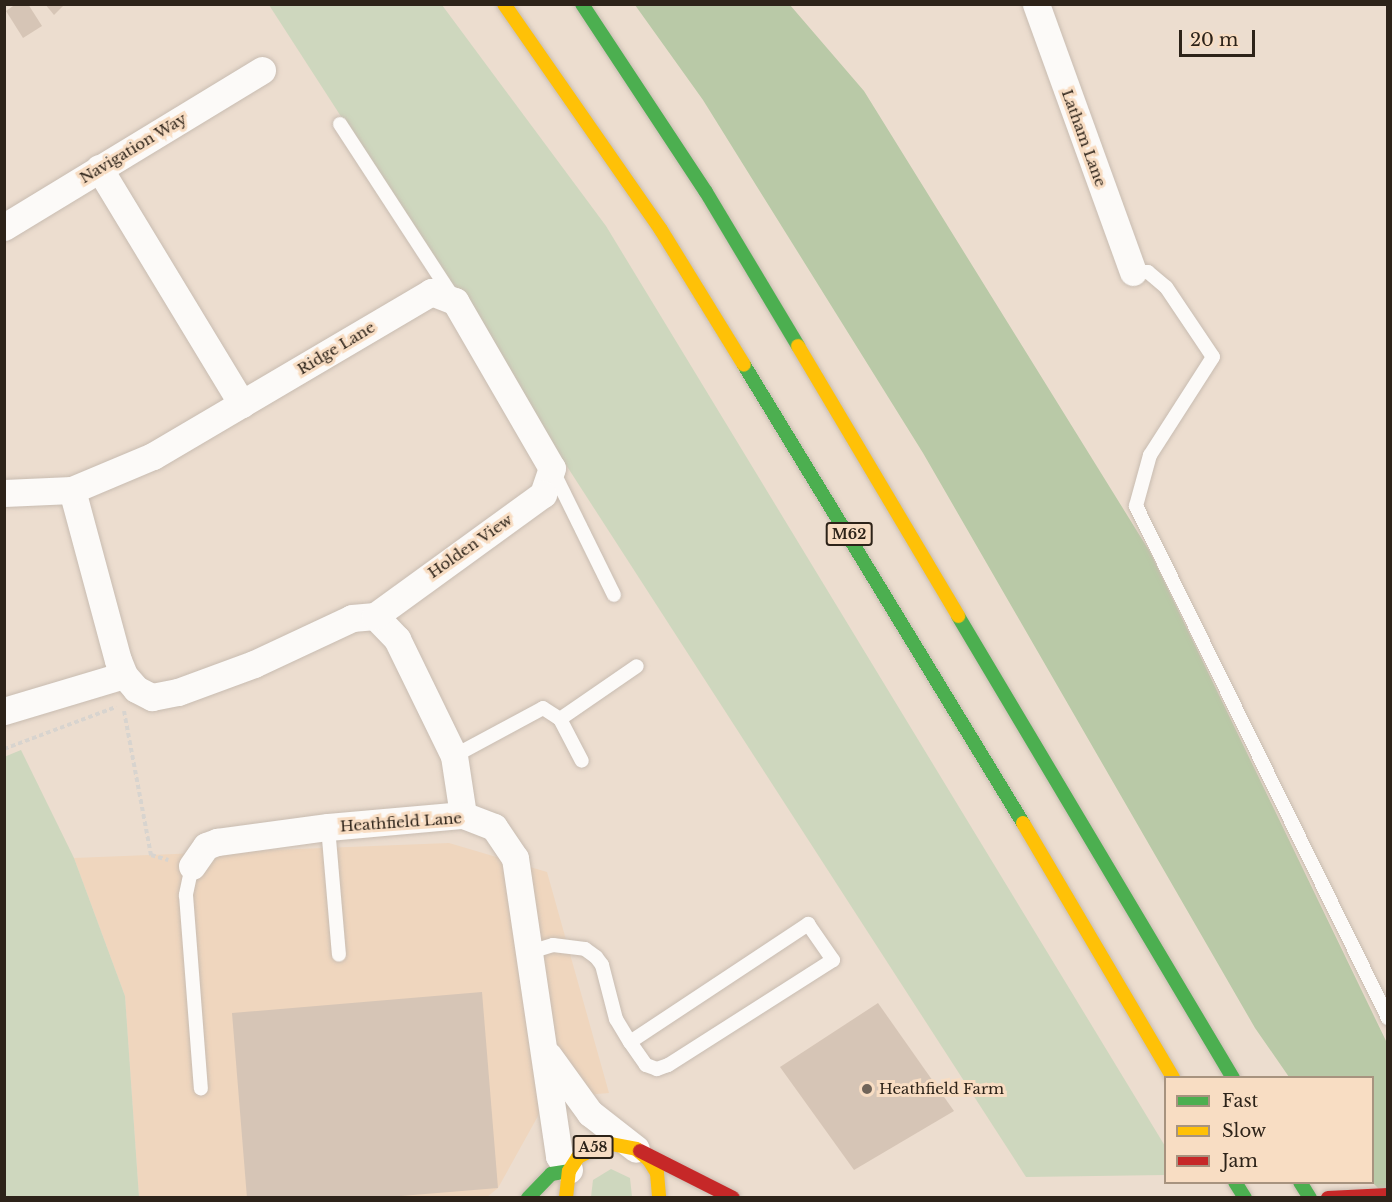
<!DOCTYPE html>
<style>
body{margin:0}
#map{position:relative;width:1392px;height:1202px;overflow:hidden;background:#ecddcf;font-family:"Libre Baskerville",serif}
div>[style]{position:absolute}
.built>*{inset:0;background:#efd6be}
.green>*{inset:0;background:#ced7be}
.forest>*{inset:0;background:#b9c9a7}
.building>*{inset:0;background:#d6c5b6}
.path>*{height:4px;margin-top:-2px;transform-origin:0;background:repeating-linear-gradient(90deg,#d8d4cf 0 4.5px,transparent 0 7.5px)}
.roads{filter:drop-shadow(0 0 2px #c8bcb1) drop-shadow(0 0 2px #c8bcb1)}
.lane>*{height:14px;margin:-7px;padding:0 7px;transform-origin:7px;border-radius:7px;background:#fcfaf8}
.street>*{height:27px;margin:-13.5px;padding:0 13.5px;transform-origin:13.5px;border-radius:13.5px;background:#fcfaf8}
.fast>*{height:14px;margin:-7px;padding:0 7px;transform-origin:7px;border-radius:7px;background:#4caf50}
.slow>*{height:14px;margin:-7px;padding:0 7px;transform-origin:7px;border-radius:7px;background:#ffc107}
.jam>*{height:14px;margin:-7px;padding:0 7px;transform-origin:7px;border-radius:7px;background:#c62828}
.dots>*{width:16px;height:16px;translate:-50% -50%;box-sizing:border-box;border:3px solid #f8ddc3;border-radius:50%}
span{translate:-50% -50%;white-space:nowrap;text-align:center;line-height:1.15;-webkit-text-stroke:6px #f8ddc3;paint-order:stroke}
.shield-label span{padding:2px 4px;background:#f8ddc3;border:2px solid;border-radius:4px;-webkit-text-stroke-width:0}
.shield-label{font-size:14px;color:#2d2319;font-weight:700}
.street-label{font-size:15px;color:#2d2319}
.poi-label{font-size:15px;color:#2d2319}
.left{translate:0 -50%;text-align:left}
.frame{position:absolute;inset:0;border:6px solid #2d2319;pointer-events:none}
.legend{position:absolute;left:1164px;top:1076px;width:210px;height:108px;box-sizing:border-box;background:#f8ddc3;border:2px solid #a7937f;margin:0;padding:8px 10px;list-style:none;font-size:18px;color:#2d2319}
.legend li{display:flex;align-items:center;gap:12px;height:30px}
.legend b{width:30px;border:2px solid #a7937f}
.scale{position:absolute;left:1179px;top:30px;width:76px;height:27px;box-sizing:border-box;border:3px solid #2d2319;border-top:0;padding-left:8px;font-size:18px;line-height:21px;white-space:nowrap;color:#2d2319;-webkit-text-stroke:4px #f8ddc3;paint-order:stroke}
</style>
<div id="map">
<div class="built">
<i style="clip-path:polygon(449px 843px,547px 872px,609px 1093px,548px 1098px,498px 1188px,487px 1197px,139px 1197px,125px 996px,74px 858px)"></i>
</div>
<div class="green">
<i style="clip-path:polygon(269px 5px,442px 5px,606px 226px,1165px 1146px,1165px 1175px,1026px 1177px)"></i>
<i style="clip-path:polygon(21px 750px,74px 858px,125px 996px,139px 1197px,5px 1197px,4px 757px)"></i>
<i style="clip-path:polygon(611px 1169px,630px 1178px,632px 1197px,591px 1197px,593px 1180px)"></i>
</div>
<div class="forest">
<i style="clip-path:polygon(635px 5px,790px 5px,864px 91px,1150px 552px,1387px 1043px,1387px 1197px,1372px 1182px,1372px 1078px,1289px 1077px,1255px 1028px,923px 453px,703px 100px)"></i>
</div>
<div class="building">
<i style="clip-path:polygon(16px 4px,28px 4px,42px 26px,23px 38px,6px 11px)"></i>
<i style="clip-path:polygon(45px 4px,65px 4px,54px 15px)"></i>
<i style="clip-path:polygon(482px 992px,498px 1188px,377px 1198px,247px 1198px,232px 1013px)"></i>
<i style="clip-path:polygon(878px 1003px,954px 1111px,854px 1170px,780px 1067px)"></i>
</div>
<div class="path">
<i style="left:124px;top:711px;width:147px;rotate:79.4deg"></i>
<i style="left:151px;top:855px;width:18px;rotate:16deg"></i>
<i style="left:4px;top:749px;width:120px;rotate:-20.6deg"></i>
</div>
<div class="roads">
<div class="lane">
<i style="left:340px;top:124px;width:205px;rotate:56.9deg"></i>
<i style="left:1133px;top:272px;width:15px"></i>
<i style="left:1148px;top:272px;width:23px;rotate:40deg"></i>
<i style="left:1166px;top:287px;width:84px;rotate:56.1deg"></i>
<i style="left:1213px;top:357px;width:117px;rotate:122.7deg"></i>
<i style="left:1150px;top:455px;width:53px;rotate:105.4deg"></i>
<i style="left:1136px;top:506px;width:571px;rotate:63.79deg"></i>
<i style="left:553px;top:471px;width:138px;rotate:63.8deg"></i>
<i style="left:560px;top:719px;width:47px;rotate:62.4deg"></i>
<i style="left:454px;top:756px;width:101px;rotate:-28.3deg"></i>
<i style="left:543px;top:708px;width:20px;rotate:33deg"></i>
<i style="left:560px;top:719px;width:93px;rotate:-34.5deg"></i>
<i style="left:328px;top:827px;width:128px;rotate:85.1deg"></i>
<i style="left:192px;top:866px;width:30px;rotate:102deg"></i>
<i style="left:186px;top:895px;width:194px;rotate:85.6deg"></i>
<i style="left:530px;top:952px;width:24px;rotate:-17deg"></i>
<i style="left:553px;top:945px;width:32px;rotate:7deg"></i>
<i style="left:585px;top:949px;width:14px;rotate:36deg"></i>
<i style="left:596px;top:957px;width:10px;rotate:53deg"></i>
<i style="left:602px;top:965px;width:56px;rotate:75.5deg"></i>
<i style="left:616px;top:1019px;width:27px;rotate:59deg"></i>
<i style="left:630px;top:1042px;width:214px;rotate:-33.5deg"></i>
<i style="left:808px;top:924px;width:44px;rotate:55.2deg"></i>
<i style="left:833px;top:960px;width:196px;rotate:147.5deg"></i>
<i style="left:668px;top:1065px;width:12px;rotate:160deg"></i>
<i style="left:657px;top:1069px;width:12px;rotate:-160deg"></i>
<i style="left:646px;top:1065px;width:28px;rotate:-125deg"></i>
</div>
<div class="street">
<i style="left:1036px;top:4px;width:285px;rotate:70.1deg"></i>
<i style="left:99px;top:168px;width:276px;rotate:58.8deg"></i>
<i style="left:4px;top:227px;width:302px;rotate:-31.3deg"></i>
<i style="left:72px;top:490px;width:176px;rotate:74.9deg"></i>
<i style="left:118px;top:660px;width:16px;rotate:68deg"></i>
<i style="left:124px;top:675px;width:18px;rotate:49deg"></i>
<i style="left:136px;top:689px;width:18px;rotate:27deg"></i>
<i style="left:152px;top:697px;width:26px;rotate:-11deg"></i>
<i style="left:178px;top:692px;width:81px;rotate:-20.2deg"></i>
<i style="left:254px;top:664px;width:108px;rotate:-25.1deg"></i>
<i style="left:352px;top:618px;width:23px;rotate:-5deg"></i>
<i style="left:375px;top:616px;width:32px;rotate:46deg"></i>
<i style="left:397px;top:639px;width:130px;rotate:64deg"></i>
<i style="left:454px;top:756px;width:60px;rotate:81.3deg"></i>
<i style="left:4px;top:493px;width:68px;rotate:-2.5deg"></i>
<i style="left:72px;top:490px;width:88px;rotate:-22.8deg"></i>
<i style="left:153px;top:456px;width:323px;rotate:-30.5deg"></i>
<i style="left:431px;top:292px;width:26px;rotate:21deg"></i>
<i style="left:455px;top:301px;width:193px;rotate:59.9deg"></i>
<i style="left:552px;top:468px;width:28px;rotate:109deg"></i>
<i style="left:543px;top:494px;width:208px;rotate:144deg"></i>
<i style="left:4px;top:711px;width:125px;rotate:-16.7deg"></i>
<i style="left:192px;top:866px;width:24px;rotate:-55deg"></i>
<i style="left:206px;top:846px;width:12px;rotate:-20deg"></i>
<i style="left:217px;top:842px;width:112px;rotate:-7.7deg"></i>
<i style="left:328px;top:827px;width:136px;rotate:-5.1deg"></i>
<i style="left:463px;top:815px;width:33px;rotate:21deg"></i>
<i style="left:494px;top:827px;width:37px;rotate:56deg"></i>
<i style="left:515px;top:858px;width:301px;rotate:81.6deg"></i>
<i style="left:559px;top:1156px;width:17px;rotate:54deg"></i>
<i style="left:548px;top:1055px;width:72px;rotate:54.1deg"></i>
<i style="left:590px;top:1113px;width:58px;rotate:38deg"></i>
</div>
<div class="fast">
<i style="left:582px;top:4px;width:225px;rotate:56.6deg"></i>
<i style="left:706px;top:192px;width:179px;rotate:59.1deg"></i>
<i style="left:744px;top:365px;width:536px;rotate:58.65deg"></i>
<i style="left:958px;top:616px;width:538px;rotate:59.24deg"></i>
<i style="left:1235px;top:1182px;width:19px;rotate:58deg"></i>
<i style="left:1300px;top:1182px;width:19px;rotate:58deg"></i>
<i style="left:528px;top:1198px;width:33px;rotate:-46deg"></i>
<i style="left:551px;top:1174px;width:18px;rotate:-9deg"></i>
</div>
<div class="slow">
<i style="left:504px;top:4px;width:275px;rotate:55.2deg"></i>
<i style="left:661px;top:230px;width:158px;rotate:58.4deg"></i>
<i style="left:798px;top:346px;width:314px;rotate:59.3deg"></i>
<i style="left:1023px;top:823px;width:296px;rotate:59.5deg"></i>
<i style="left:566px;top:1198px;width:27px;rotate:-84deg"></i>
<i style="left:569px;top:1171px;width:17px;rotate:-57deg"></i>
<i style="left:578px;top:1157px;width:31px;rotate:-27deg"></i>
<i style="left:606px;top:1143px;width:31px;rotate:11deg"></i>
<i style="left:636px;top:1149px;width:17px;rotate:40deg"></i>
<i style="left:649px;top:1160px;width:15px;rotate:58deg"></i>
<i style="left:657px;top:1173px;width:25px;rotate:85deg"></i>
</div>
<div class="jam">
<i style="left:640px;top:1151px;width:104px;rotate:26.8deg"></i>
<i style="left:1328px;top:1198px;width:60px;rotate:-2.9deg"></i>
</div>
</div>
<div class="dots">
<i style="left:867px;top:1089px;background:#706459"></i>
</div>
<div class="shield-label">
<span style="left:849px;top:534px">M62</span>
<span style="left:593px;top:1147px">A58</span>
</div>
<div class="street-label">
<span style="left:1084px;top:138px;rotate:70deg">Latham Lane</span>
<span style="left:133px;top:148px;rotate:-31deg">Navigation Way</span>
<span style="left:336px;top:348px;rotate:-31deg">Ridge Lane</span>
<span style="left:470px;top:546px;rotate:-35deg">Holden View</span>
<span style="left:401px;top:822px;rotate:-4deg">Heathfield Lane</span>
</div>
<div class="poi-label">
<span class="left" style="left:879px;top:1089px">Heathfield Farm</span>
</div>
<div class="frame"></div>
<ul class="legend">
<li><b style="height:8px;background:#4caf50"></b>Fast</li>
<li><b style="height:8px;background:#ffc107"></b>Slow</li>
<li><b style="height:8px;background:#c62828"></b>Jam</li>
</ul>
<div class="scale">20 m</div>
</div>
